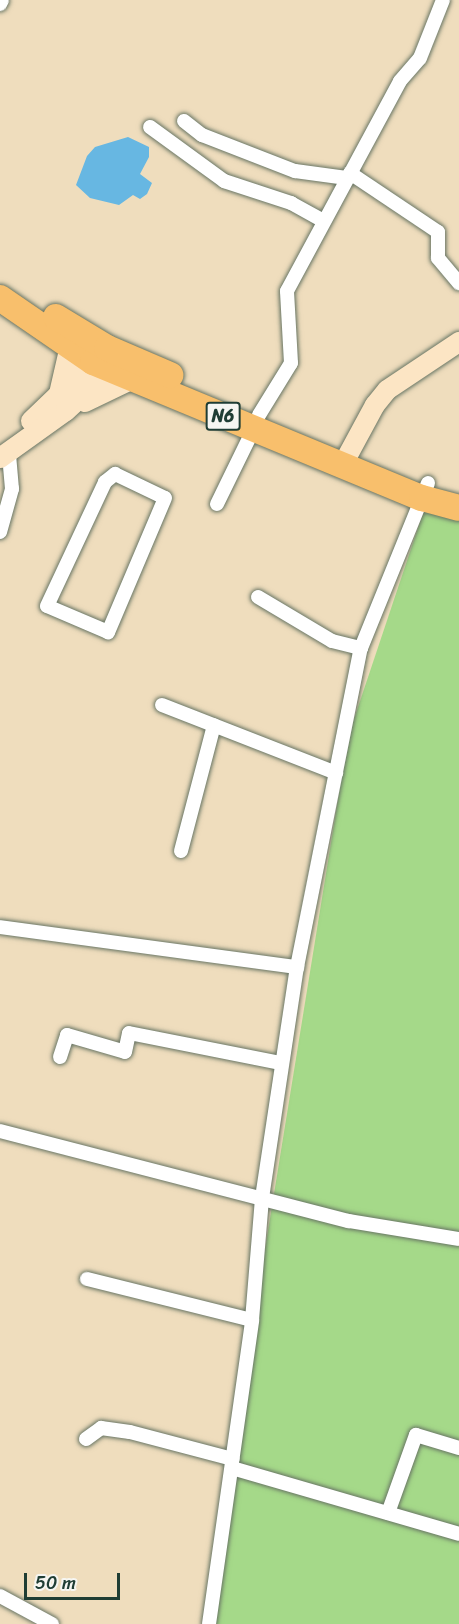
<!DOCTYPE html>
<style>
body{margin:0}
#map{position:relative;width:459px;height:1624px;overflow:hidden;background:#efddbd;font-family:Sriracha,sans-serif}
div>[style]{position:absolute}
.green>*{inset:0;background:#a5d989}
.water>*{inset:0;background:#67b7e2}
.roads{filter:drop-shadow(0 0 2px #687564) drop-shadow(0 0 2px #687564)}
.street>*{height:14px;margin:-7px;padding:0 7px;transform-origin:7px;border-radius:7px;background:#fff}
.secondary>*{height:20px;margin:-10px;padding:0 10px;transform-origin:10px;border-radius:10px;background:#fce5c4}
.highway>*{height:26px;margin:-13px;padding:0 13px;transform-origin:13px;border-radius:13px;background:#f8bf6c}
span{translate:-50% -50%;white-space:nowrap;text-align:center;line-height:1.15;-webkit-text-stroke:4.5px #f6f6f2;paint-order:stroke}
.shield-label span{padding:2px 4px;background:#f6f6f2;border:2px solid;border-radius:4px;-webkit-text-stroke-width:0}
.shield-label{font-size:18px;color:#1f3d34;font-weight:700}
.scale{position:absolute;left:24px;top:1573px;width:96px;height:27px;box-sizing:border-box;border:3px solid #1f3d34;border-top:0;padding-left:8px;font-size:18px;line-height:21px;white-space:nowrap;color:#1f3d34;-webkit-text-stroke:4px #f6f6f2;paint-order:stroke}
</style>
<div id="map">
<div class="green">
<i style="clip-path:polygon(424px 510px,459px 514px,459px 1624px,212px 1624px,261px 1274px,341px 781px,353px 722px)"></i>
</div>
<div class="water">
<i style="clip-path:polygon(128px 137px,149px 147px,149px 157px,140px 174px,152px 183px,147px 194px,140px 199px,133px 195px,119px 205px,90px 198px,76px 185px,87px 156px,95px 147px)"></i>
</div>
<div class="roads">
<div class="street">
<i style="left:0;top:4px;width:4px;rotate:-63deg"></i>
<i style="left:184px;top:121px;width:23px;rotate:38deg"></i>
<i style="left:202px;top:135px;width:100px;rotate:21.2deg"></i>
<i style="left:295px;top:171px;width:52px;rotate:7.7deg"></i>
<i style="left:150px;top:127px;width:92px;rotate:36.1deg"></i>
<i style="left:224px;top:181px;width:71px;rotate:18.2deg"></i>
<i style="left:291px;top:203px;width:37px;rotate:29deg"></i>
<i style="left:350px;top:173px;width:106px;rotate:33.8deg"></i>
<i style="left:438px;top:232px;width:26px;rotate:90deg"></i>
<i style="left:438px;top:258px;width:33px;rotate:50deg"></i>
<i style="left:259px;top:415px;width:61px;rotate:-58.4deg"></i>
<i style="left:291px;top:363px;width:72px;rotate:-93.2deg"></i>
<i style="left:287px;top:291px;width:238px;rotate:-61.7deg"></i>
<i style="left:400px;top:81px;width:30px;rotate:-49deg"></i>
<i style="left:420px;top:58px;width:62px;rotate:-68.4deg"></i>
<i style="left:115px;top:474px;width:55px;rotate:25.6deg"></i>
<i style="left:165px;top:498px;width:146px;rotate:113deg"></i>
<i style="left:108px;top:632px;width:66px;rotate:-156.9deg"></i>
<i style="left:47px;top:606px;width:137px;rotate:-64.9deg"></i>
<i style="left:105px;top:482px;width:13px;rotate:-39deg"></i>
<i style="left:217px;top:504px;width:85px;rotate:-64deg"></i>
<i style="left:0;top:532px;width:45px;rotate:-74.4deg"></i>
<i style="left:12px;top:489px;width:37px;rotate:-95deg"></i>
<i style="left:258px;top:597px;width:86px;rotate:30.7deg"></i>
<i style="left:332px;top:641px;width:30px;rotate:14deg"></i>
<i style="left:162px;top:705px;width:187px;rotate:21.3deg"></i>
<i style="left:181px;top:851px;width:130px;rotate:-75.3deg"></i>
<i style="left:0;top:927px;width:300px;rotate:7.7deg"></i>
<i style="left:60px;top:1057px;width:23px;rotate:-72deg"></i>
<i style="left:67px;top:1035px;width:60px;rotate:16.3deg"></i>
<i style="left:125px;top:1052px;width:19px;rotate:-78deg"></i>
<i style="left:129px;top:1033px;width:155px;rotate:11.2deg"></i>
<i style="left:0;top:1131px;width:360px;rotate:14.5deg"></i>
<i style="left:349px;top:1221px;width:111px;rotate:9.3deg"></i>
<i style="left:87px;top:1279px;width:170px;rotate:14deg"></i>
<i style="left:86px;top:1439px;width:19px;rotate:-36deg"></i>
<i style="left:101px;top:1428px;width:29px;rotate:8deg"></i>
<i style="left:130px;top:1432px;width:106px;rotate:14.7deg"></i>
<i style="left:232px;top:1468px;width:236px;rotate:16.2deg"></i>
<i style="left:388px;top:1513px;width:83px;rotate:-70.3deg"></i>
<i style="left:416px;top:1435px;width:45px;rotate:16.8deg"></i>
<i style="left:0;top:1596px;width:59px;rotate:28.3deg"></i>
<i style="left:209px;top:1624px;width:307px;rotate:-81.9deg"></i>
<i style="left:252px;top:1320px;width:122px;rotate:-85.3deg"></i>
<i style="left:262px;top:1198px;width:234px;rotate:-81.4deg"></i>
<i style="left:297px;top:967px;width:325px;rotate:-78.7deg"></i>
<i style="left:361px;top:648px;width:178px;rotate:-67.9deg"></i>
</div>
<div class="secondary">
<i style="left:58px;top:398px;width:53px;rotate:-77deg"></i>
<i style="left:85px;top:402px;width:53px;rotate:-25.6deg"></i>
<i style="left:31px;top:421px;width:100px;rotate:-43.8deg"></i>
<i style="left:0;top:458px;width:81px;rotate:-35.5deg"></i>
<i style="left:66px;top:411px;width:72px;rotate:-42.8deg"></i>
<i style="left:342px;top:466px;width:69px;rotate:-61.6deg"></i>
<i style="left:375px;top:405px;width:19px;rotate:-51deg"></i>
<i style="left:387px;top:390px;width:87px;rotate:-33.7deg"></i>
</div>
<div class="highway">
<i style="left:0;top:298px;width:113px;rotate:34.5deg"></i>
<i style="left:93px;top:362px;width:356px;rotate:22.5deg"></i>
<i style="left:422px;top:498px;width:38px;rotate:15deg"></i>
<i style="left:56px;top:317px;width:60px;rotate:31.3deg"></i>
<i style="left:107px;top:348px;width:69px;rotate:23.2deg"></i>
</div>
</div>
<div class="shield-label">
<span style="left:223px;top:416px">N6</span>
</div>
<div class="scale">50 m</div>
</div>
